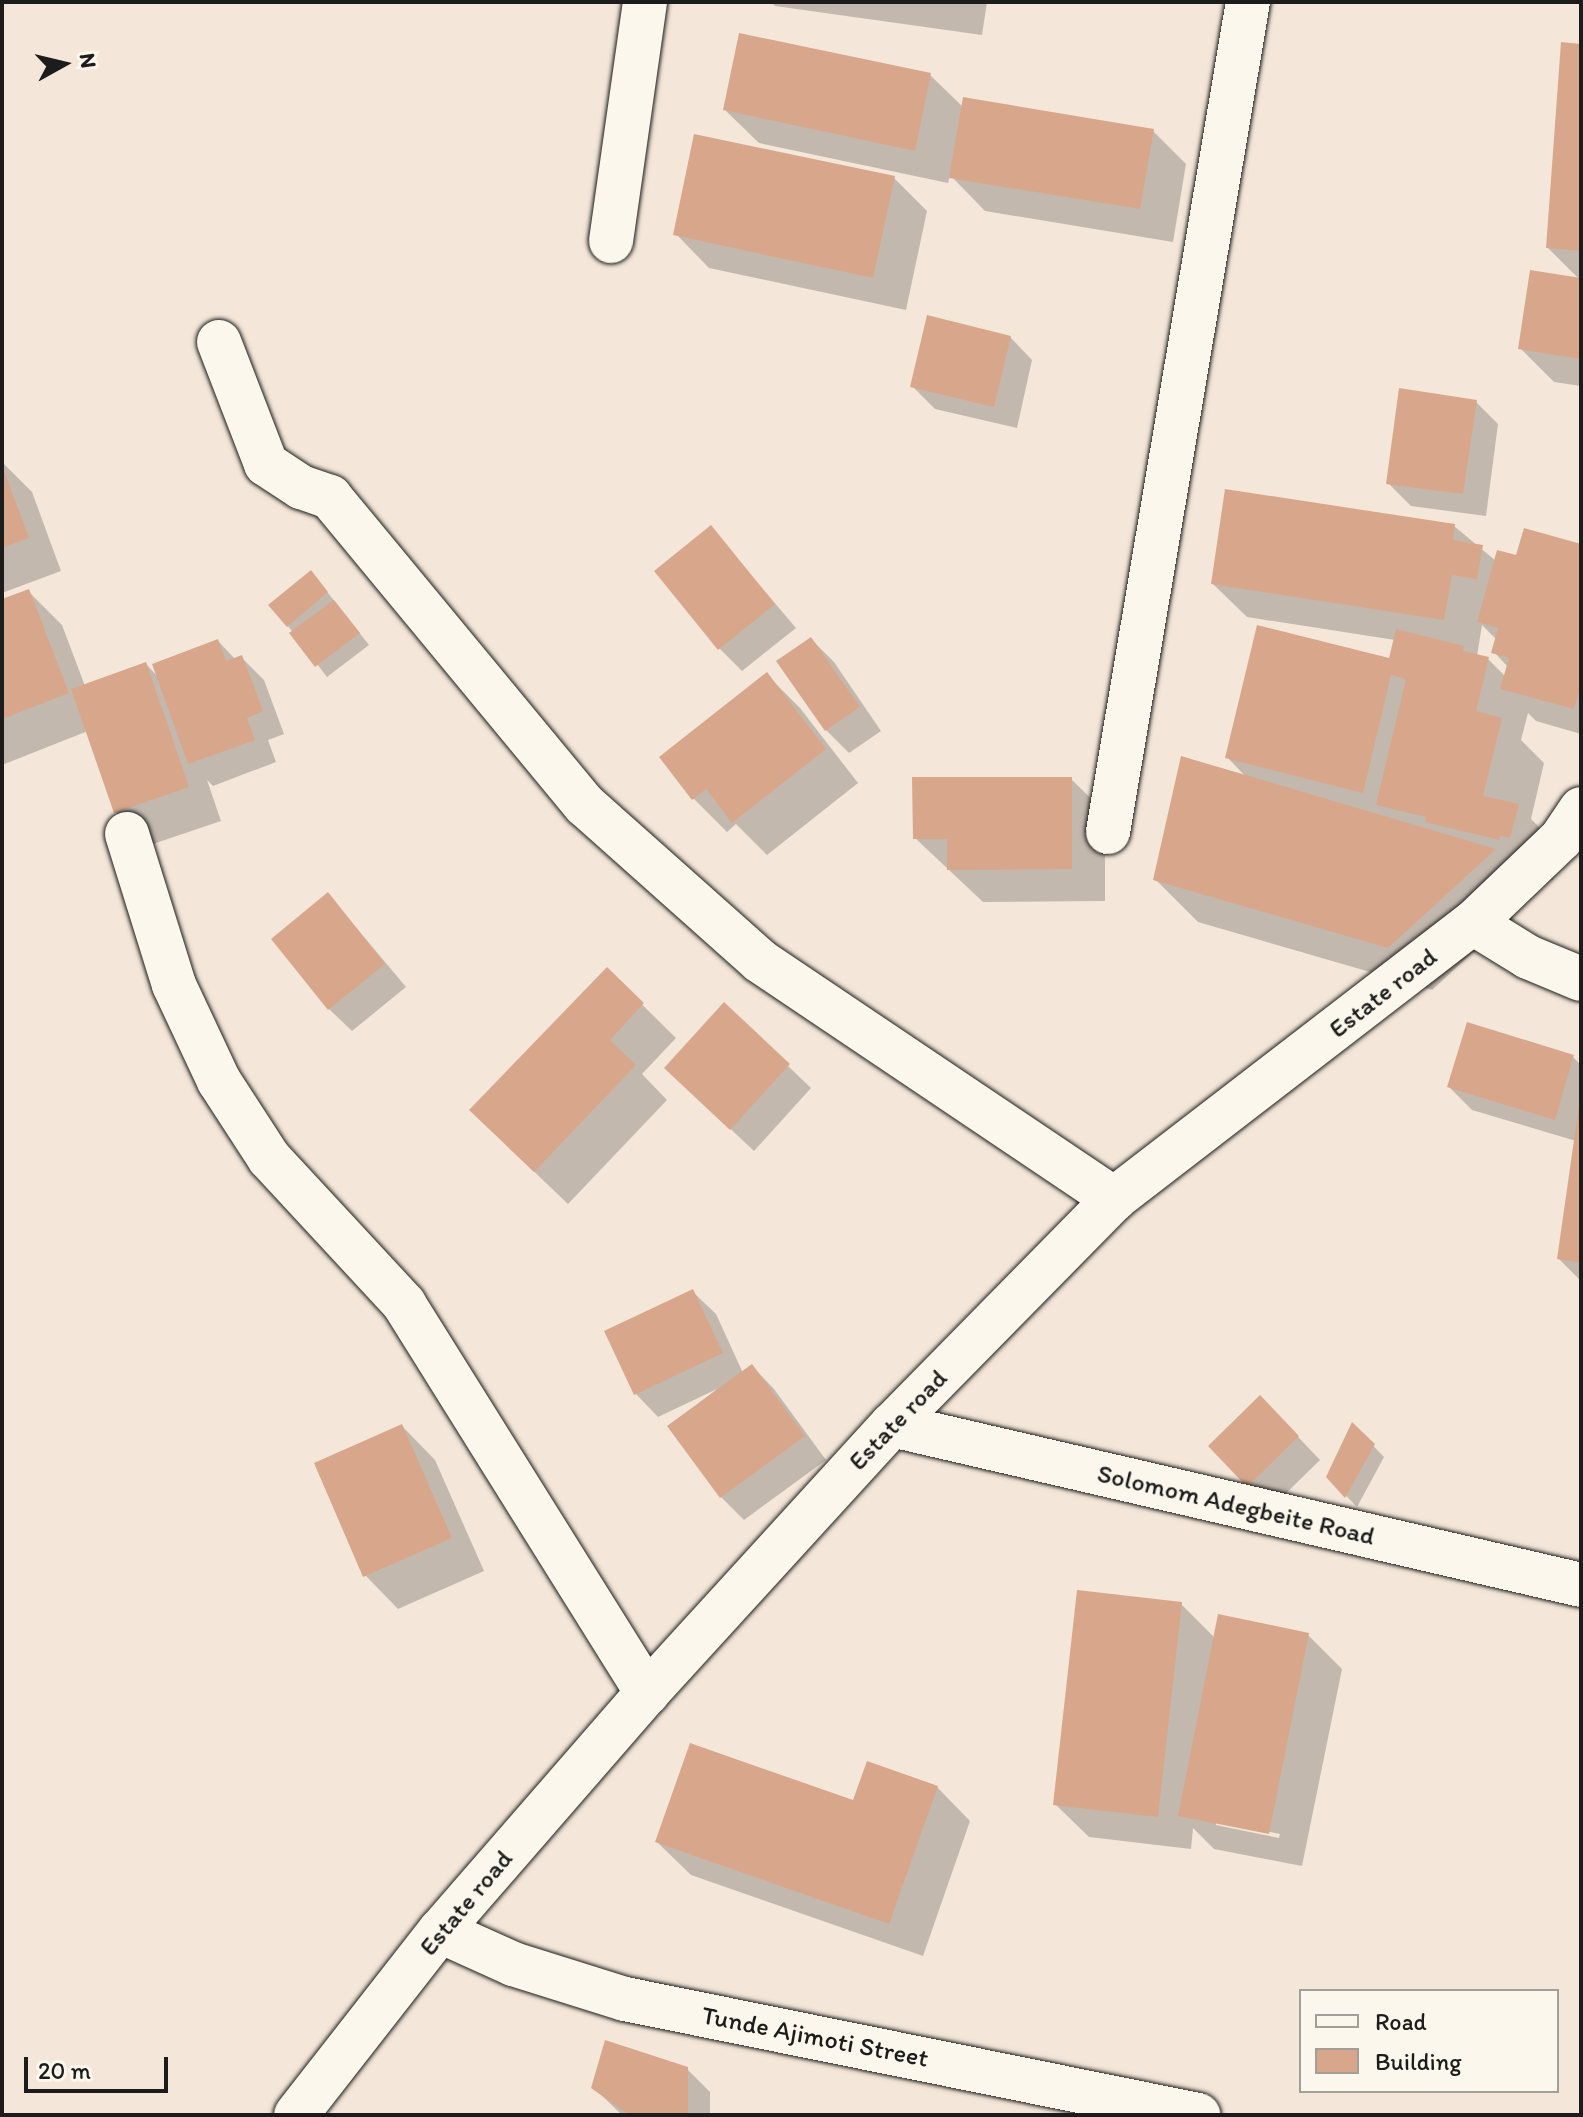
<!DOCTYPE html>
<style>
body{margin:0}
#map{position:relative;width:1583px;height:2117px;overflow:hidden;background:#f4e7d9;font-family:Itim,sans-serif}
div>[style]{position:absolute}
.shadow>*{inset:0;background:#0003}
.building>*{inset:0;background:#d8a78b}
.roads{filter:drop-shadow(0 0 2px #1c1c1c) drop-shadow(0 0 2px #1c1c1c)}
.minor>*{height:44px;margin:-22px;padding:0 22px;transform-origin:22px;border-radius:22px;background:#fbf7ec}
span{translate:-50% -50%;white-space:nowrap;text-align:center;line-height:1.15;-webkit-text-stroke:6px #fbf7ec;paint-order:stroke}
.street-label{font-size:26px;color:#1c1c1c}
.frame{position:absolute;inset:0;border:4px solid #1c1c1c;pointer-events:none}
.legend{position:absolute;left:1299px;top:1989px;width:260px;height:104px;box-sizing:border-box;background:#fbf7ec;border:2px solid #a29f99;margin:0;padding:10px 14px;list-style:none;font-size:24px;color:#1c1c1c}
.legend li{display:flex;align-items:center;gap:16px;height:40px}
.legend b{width:40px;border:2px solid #a29f99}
.north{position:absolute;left:24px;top:24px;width:80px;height:80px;-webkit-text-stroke:6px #fbf7ec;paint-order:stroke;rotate:82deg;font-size:22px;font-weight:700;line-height:32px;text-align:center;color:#1c1c1c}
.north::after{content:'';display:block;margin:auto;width:28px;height:36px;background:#1c1c1c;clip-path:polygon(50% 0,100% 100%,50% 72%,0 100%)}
.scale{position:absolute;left:24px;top:2057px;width:144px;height:36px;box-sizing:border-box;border:4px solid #1c1c1c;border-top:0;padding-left:10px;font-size:24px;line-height:28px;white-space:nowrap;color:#1c1c1c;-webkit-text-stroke:6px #fbf7ec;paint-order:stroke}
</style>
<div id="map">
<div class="shadow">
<i style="clip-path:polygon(771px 2px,987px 2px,982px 35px,775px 6px)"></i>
<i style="clip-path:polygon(1581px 46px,1581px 386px,1554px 382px,1520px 348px,1579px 279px,1548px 248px)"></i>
<i style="clip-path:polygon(930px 75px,963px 107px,1153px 131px,1186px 164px,1173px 242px,985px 211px,950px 175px,948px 183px,759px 143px,725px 110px)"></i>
<i style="clip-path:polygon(894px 178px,927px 211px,906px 310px,709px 268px,676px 234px)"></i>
<i style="clip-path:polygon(1010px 337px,1032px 360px,1017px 428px,935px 409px,912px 386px)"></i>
<i style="clip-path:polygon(1476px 402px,1498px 424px,1486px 516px,1411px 506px,1388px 483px)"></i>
<i style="clip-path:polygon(2px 462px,32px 492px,61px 571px,2px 593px)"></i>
<i style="clip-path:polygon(evenodd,1454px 526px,1496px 561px,1581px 546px,1581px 734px,1536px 721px,1528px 713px,1521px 740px,1544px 763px,1531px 819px,1561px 849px,1553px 880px,1520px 876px,1537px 893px,1432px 990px,1198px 922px,1155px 879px,1247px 778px,1228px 758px,1390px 660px,1395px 640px,1247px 617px,1213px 584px,1454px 526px,1482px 625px,1497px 640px,1494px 652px,1508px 667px,1506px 677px,1488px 659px,1477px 656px,1482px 625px)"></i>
<i style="clip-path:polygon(711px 528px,796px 628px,742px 671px,719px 648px)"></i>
<i style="clip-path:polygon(321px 584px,369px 645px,327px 677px,288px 626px)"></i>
<i style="clip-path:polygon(28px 591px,62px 625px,85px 686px,146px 664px,159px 678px,218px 641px,236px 660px,241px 657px,264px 680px,284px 734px,268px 740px,276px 762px,213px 786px,207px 780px,221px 821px,150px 845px,116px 812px,88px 731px,2px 765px,2px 601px)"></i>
<i style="clip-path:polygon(811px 639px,834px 662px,881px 731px,849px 753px,826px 730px,779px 661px)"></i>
<i style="clip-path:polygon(767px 675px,800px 708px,858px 783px,767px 855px,736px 824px,727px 832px,693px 798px)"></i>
<i style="clip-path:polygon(1071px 779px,1105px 812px,1105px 901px,983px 902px,915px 838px)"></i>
<i style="clip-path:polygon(328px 894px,406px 987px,352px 1031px,329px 1009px)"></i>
<i style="clip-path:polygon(607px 970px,676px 1038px,642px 1074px,667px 1100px,568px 1204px,505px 1144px)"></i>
<i style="clip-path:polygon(724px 1005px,811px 1088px,754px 1151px,689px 1090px)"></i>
<i style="clip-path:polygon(1573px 1057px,1581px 1065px,1581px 1281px,1559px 1259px,1576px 1141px,1472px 1110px,1449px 1087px)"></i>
<i style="clip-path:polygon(693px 1292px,716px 1314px,743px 1373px,752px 1366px,774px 1389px,826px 1460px,744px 1520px,721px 1497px,670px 1426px,717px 1389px,658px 1417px,636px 1394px)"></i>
<i style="clip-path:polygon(1283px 1421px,1320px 1460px,1271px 1508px,1210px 1446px)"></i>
<i style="clip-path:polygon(1353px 1425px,1384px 1457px,1357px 1507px,1328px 1477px)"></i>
<i style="clip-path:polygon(402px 1426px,435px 1460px,484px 1571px,398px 1609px,365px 1575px)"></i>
<i style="clip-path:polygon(evenodd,1181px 1604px,1215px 1638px,1308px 1635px,1342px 1669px,1302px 1866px,1214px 1849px,1193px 1828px,1191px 1849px,1089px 1837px,1055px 1804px,1181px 1604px,1216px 1821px,1280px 1834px,1279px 1838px,1216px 1825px,1216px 1821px)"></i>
<i style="clip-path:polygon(937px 1787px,970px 1821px,923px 1956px,691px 1875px,657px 1842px)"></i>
<i style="clip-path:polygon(687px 2069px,710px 2092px,710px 2115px,622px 2115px,593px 2087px)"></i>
</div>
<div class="building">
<i style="clip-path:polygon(739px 33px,931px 73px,915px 151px,723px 110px)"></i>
<i style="clip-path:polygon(1561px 42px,1581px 44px,1581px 251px,1546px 248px)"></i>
<i style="clip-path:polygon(963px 97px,1154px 129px,1140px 209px,949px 178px)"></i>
<i style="clip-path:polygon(694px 134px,895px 176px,873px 278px,673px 235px)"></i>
<i style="clip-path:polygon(1530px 270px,1581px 278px,1581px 359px,1518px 349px)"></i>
<i style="clip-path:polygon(927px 315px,1011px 336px,994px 407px,910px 387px)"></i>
<i style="clip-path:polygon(1399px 388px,1477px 400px,1463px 494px,1386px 484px)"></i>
<i style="clip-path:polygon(2px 466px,29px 538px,2px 548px)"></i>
<i style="clip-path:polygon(1225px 489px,1455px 524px,1453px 540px,1483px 545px,1477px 579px,1452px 575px,1444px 620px,1211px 584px)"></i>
<i style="clip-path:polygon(711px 525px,775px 604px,718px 650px,654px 571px)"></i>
<i style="clip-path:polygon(1524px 528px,1581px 544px,1581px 686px,1574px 709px,1500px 689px,1509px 658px,1491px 653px,1498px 628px,1477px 622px,1497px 550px,1516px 555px)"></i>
<i style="clip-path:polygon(311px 570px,328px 592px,287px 627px,268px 605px)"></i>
<i style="clip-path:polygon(29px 589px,69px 693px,2px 719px,2px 599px)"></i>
<i style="clip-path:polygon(334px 600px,360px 633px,315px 667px,289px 633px)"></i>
<i style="clip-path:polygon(1257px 625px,1389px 658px,1396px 629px,1464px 646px,1463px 651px,1489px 657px,1476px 711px,1502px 718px,1483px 796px,1519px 804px,1510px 838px,1500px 836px,1499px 840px,1425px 822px,1426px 817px,1376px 805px,1406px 679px,1391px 675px,1363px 793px,1225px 758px)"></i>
<i style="clip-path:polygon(811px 637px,860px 707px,825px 731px,776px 661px)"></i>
<i style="clip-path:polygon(218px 639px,226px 661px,242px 655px,263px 711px,247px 718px,255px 740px,188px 764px,152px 664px)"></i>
<i style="clip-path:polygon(146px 662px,189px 787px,114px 813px,71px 689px)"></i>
<i style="clip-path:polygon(767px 672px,826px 749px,732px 823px,706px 789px,692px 800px,659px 757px)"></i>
<i style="clip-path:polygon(1181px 756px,1496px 849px,1388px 948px,1153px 880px)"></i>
<i style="clip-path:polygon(912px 777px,1072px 777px,1072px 869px,947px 870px,947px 839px,913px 839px)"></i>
<i style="clip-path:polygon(328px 892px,385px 964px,328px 1010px,271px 939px)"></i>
<i style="clip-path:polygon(607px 967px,644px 1003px,610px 1040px,636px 1065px,534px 1172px,469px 1110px)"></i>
<i style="clip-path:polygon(724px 1002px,790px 1064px,730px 1130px,664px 1068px)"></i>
<i style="clip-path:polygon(1467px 1022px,1574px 1055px,1555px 1120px,1447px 1087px)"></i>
<i style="clip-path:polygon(1579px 1105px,1581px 1105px,1581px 1263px,1557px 1259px)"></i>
<i style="clip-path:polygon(693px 1289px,723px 1353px,634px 1395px,604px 1331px)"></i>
<i style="clip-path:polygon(752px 1364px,805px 1436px,720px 1498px,667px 1426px)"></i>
<i style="clip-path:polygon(1260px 1395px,1299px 1436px,1247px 1487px,1208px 1446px)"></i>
<i style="clip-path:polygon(1352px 1422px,1375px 1444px,1345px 1498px,1326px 1477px)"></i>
<i style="clip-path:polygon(402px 1424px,452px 1538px,363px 1577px,314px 1463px)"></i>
<i style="clip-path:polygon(1077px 1590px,1182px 1602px,1158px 1817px,1053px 1805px)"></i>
<i style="clip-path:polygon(1218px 1614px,1309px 1633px,1269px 1834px,1178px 1816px)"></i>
<i style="clip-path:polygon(690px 1743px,853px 1800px,867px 1761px,938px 1786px,889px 1924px,655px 1842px)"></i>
<i style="clip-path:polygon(605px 2040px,688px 2067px,688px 2115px,629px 2115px,591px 2088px)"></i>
</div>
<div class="roads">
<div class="minor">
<i style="left:611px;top:241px;width:241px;rotate:-81.9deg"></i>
<i style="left:219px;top:342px;width:131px;rotate:68.9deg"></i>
<i style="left:266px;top:464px;width:42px;rotate:33.3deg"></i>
<i style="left:301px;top:487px;width:31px;rotate:19deg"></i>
<i style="left:330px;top:497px;width:400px;rotate:50.4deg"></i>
<i style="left:585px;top:805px;width:234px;rotate:41.7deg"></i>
<i style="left:760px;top:961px;width:427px;rotate:33.9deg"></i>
<i style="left:1108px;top:832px;width:842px;rotate:-80.43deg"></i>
<i style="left:127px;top:834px;width:158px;rotate:72.7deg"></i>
<i style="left:174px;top:985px;width:106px;rotate:64.9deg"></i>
<i style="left:219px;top:1081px;width:92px;rotate:57deg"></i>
<i style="left:269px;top:1158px;width:199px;rotate:47.2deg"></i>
<i style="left:404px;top:1304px;width:459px;rotate:58deg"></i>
<i style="left:1473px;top:923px;width:65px;rotate:31.7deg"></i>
<i style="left:1528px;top:957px;width:57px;rotate:22.5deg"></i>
<i style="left:892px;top:1425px;width:707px;rotate:13.07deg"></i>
<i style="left:440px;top:1931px;width:80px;rotate:24.3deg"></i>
<i style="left:513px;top:1964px;width:117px;rotate:17.4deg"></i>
<i style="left:625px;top:1999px;width:585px;rotate:11.44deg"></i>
<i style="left:296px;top:2115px;width:234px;rotate:-52deg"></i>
<i style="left:440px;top:1931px;width:315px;rotate:-49deg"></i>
<i style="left:647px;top:1693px;width:363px;rotate:-47.6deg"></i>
<i style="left:892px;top:1425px;width:317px;rotate:-45.5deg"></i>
<i style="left:1114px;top:1199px;width:453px;rotate:-37.6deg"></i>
<i style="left:1473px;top:923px;width:122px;rotate:-43.7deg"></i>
<i style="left:1561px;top:839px;width:36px;rotate:-56deg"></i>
</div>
</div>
<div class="street-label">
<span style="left:1383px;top:993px;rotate:-38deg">Estate road</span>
<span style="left:898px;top:1420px;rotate:-46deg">Estate road</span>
<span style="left:1236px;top:1505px;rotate:13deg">Solomom Adegbeite Road</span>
<span style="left:466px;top:1903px;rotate:-50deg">Estate road</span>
<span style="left:815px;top:2037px;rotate:11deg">Tunde Ajimoti Street</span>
</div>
<div class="frame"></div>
<ul class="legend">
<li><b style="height:10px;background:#fbf7ec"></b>Road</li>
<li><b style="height:22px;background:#d8a78b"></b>Building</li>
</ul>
<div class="north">N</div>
<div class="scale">20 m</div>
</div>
